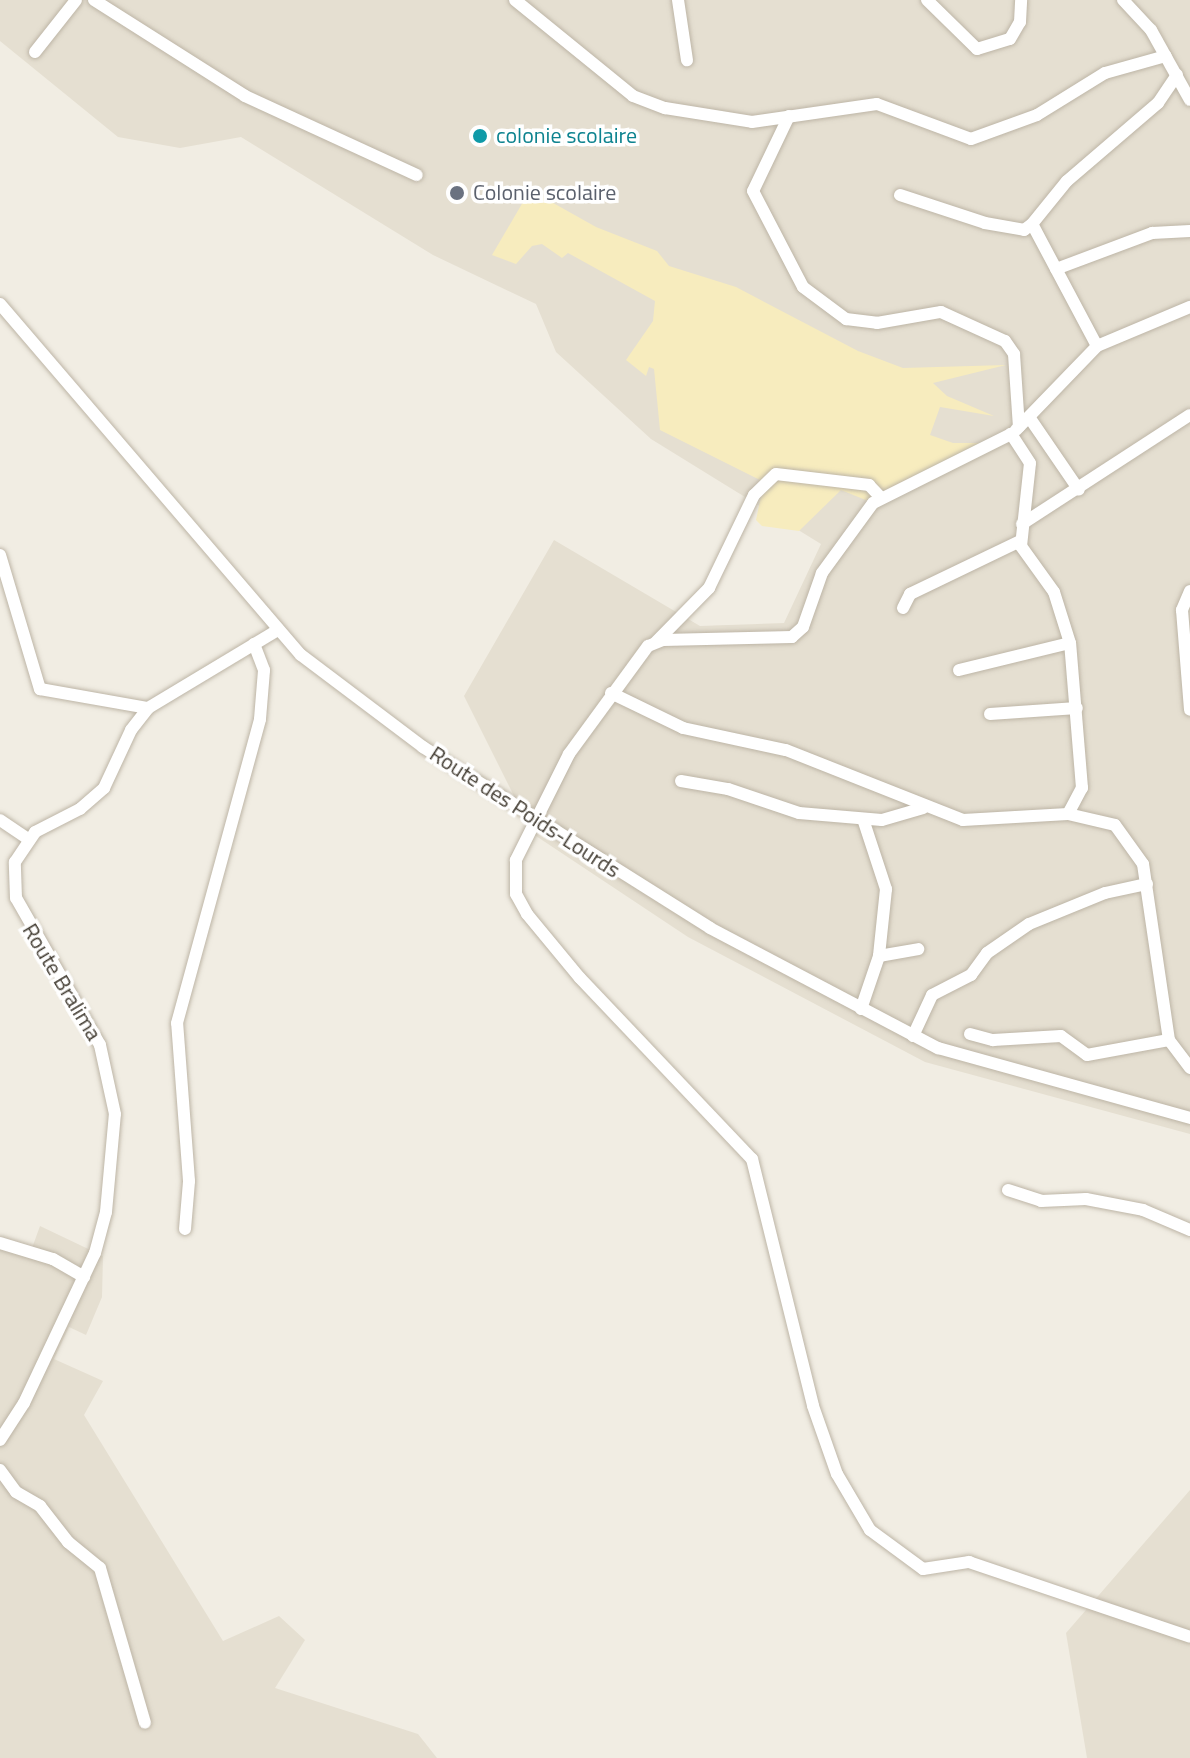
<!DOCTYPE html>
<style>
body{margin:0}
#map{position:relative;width:1190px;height:1758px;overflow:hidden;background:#f1ede3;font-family:"Titillium Web",sans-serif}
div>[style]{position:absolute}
.residential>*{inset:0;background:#e5dfd1}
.sand>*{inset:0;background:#f7ecbe}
.roads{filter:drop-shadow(0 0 2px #bdb5a6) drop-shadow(0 0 2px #bdb5a6)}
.minor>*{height:12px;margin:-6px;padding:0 6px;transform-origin:6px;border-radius:6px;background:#fff}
.dots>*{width:22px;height:22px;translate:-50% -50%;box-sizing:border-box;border:4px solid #fff;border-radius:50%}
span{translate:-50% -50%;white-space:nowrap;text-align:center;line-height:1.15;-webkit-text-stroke:7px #fff;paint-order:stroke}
.culture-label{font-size:22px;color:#0d838f}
.left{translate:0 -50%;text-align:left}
.worship-label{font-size:22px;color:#5b616d}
.street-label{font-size:22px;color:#433d33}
</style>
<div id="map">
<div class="residential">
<i style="clip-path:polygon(0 0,1190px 0,1190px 1134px,925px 1062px,688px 937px,533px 834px,464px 696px,554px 540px,700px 626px,784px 623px,821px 544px,651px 439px,556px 352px,536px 304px,433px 255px,241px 137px,180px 148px,118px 137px,0 41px)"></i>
<i style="clip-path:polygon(40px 1226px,103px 1256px,102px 1297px,86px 1335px,69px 1327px,54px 1359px,103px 1381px,84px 1415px,223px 1641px,279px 1616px,305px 1640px,275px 1688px,418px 1734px,437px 1758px,0 1758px,0 1240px,32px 1248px)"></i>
<i style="clip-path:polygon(1190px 1490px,1190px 1758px,1087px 1758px,1066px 1633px)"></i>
</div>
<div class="sand">
<i style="clip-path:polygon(530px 190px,596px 227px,657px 251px,669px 266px,736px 287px,858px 351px,903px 368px,1006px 365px,933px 383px,947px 396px,994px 416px,940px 407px,930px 435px,953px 443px,995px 443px,873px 503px,841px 490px,799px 531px,762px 526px,756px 520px,764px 482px,660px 430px,654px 369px,649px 367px,646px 376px,626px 360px,653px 321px,655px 301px,568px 253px,562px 258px,542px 244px,532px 246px,516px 264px,492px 255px)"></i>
</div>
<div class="roads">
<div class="minor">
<i style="left:94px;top:0;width:179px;rotate:32.4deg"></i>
<i style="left:245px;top:96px;width:189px;rotate:24.7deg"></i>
<i style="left:515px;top:0;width:152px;rotate:39.1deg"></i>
<i style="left:633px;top:96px;width:34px;rotate:21deg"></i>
<i style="left:665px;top:108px;width:88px;rotate:9.1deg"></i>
<i style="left:752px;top:122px;width:126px;rotate:-8.2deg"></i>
<i style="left:877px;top:104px;width:100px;rotate:20.4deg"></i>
<i style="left:971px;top:139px;width:70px;rotate:-20deg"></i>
<i style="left:1037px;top:115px;width:80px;rotate:-31.7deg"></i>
<i style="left:1105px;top:73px;width:63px;rotate:-15.6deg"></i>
<i style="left:678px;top:0;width:61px;rotate:81.5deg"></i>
<i style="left:927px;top:0;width:70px;rotate:44.4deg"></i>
<i style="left:977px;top:49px;width:34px;rotate:-17deg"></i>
<i style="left:1010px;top:39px;width:20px;rotate:-60deg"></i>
<i style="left:1020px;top:22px;width:22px;rotate:-87deg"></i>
<i style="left:1123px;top:0;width:41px;rotate:47deg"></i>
<i style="left:1151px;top:30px;width:80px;rotate:60.9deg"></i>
<i style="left:35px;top:52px;width:66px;rotate:-51.7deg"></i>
<i style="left:789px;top:116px;width:83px;rotate:115.6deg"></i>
<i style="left:753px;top:191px;width:108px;rotate:62.5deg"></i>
<i style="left:803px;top:287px;width:54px;rotate:36.7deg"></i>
<i style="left:846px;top:319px;width:31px;rotate:7deg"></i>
<i style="left:877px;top:323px;width:65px;rotate:-9.8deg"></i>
<i style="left:941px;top:312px;width:70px;rotate:24.4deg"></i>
<i style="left:1005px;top:341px;width:16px;rotate:55deg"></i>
<i style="left:1014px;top:354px;width:73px;rotate:86.1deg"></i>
<i style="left:900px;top:195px;width:89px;rotate:18.2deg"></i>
<i style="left:985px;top:223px;width:40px;rotate:10deg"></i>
<i style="left:1024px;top:230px;width:10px;rotate:-37deg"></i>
<i style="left:1056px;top:269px;width:103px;rotate:-20.6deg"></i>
<i style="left:1152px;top:233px;width:38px;rotate:-3deg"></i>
<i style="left:0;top:304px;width:462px;rotate:49.4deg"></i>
<i style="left:301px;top:655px;width:153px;rotate:37deg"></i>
<i style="left:423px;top:747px;width:339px;rotate:32.2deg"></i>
<i style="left:710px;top:928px;width:258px;rotate:27.8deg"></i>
<i style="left:938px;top:1048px;width:262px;rotate:15.5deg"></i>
<i style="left:1097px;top:346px;width:101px;rotate:-22.8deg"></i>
<i style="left:1029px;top:417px;width:88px;rotate:55.6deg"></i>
<i style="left:1016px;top:430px;width:117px;rotate:-46deg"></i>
<i style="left:1097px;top:346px;width:138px;rotate:-118deg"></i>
<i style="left:1032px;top:224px;width:55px;rotate:-50.9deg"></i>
<i style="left:1067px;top:181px;width:120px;rotate:-40.6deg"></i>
<i style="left:1158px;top:103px;width:34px;rotate:-56deg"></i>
<i style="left:1022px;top:524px;width:200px;rotate:-33deg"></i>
<i style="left:0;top:555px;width:140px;rotate:73.4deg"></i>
<i style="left:40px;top:689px;width:110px;rotate:10deg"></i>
<i style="left:1190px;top:591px;width:21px;rotate:113deg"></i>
<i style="left:1182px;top:610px;width:100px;rotate:85.4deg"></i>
<i style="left:903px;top:608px;width:16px;rotate:-63deg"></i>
<i style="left:910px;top:594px;width:122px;rotate:-25.7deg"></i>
<i style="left:656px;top:642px;width:76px;rotate:-45.5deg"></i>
<i style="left:709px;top:588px;width:103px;rotate:-64.2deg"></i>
<i style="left:754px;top:495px;width:30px;rotate:-44deg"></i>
<i style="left:776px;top:474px;width:94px;rotate:6.7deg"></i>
<i style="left:869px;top:485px;width:16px;rotate:47deg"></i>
<i style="left:959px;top:670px;width:114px;rotate:-13.7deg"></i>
<i style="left:611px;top:693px;width:80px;rotate:25.9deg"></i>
<i style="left:683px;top:728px;width:105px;rotate:12.1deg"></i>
<i style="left:786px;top:750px;width:190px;rotate:21.6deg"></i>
<i style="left:963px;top:820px;width:105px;rotate:-3.3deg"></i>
<i style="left:1068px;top:814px;width:48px;rotate:13.2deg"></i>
<i style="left:1115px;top:825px;width:48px;rotate:54.3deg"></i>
<i style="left:1143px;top:864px;width:178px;rotate:81.6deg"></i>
<i style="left:1169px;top:1040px;width:35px;rotate:53deg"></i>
<i style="left:990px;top:714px;width:87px;rotate:-3.9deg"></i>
<i style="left:681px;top:781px;width:48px;rotate:9.7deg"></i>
<i style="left:728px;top:789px;width:75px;rotate:18.7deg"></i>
<i style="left:799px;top:813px;width:83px;rotate:4.8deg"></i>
<i style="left:882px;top:820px;width:43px;rotate:-16.3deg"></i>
<i style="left:1068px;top:814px;width:30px;rotate:-62deg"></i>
<i style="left:1082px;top:788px;width:145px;rotate:-94.7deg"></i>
<i style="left:1070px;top:643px;width:53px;rotate:-107.4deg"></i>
<i style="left:1054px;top:592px;width:57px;rotate:-125.7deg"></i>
<i style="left:1021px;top:546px;width:83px;rotate:-83.8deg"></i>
<i style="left:1030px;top:463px;width:35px;rotate:-123deg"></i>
<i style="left:1011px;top:434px;width:154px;rotate:153.4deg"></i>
<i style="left:873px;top:503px;width:87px;rotate:126.1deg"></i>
<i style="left:822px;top:573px;width:57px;rotate:109.4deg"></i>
<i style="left:803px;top:627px;width:15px;rotate:138deg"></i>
<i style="left:792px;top:637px;width:129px;rotate:178.7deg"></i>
<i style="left:663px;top:640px;width:16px;rotate:158deg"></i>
<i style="left:648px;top:646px;width:134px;rotate:126.2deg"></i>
<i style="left:569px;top:754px;width:119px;rotate:116.6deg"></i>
<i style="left:516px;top:860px;width:34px;rotate:90deg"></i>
<i style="left:516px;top:894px;width:23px;rotate:61deg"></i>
<i style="left:527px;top:914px;width:83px;rotate:50.4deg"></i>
<i style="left:580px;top:978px;width:250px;rotate:46.5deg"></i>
<i style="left:752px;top:1159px;width:254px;rotate:76.1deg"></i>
<i style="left:813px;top:1406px;width:72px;rotate:70.6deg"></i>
<i style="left:837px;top:1474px;width:65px;rotate:59.5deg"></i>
<i style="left:870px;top:1530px;width:66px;rotate:36.3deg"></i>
<i style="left:923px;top:1569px;width:47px;rotate:-8.7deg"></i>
<i style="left:969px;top:1562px;width:233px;rotate:18.7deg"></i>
<i style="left:863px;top:819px;width:74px;rotate:71.8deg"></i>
<i style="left:886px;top:889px;width:67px;rotate:96deg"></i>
<i style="left:0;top:820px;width:34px;rotate:34deg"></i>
<i style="left:861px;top:1009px;width:56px;rotate:-71.2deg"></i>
<i style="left:879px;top:956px;width:40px;rotate:-10deg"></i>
<i style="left:970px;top:1034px;width:24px;rotate:15deg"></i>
<i style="left:993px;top:1040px;width:68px;rotate:-3.4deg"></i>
<i style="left:1061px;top:1036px;width:32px;rotate:36deg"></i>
<i style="left:1087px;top:1055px;width:83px;rotate:-10.4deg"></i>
<i style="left:913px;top:1036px;width:45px;rotate:-65.1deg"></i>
<i style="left:932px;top:995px;width:44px;rotate:-27.1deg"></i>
<i style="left:971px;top:975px;width:27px;rotate:-54deg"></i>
<i style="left:987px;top:953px;width:51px;rotate:-34.6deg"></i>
<i style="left:1029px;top:924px;width:82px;rotate:-22.2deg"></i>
<i style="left:1105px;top:893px;width:43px;rotate:-12.1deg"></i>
<i style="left:1008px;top:1190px;width:35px;rotate:18deg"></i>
<i style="left:1041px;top:1201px;width:45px;rotate:-2.5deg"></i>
<i style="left:1086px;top:1199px;width:58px;rotate:10.9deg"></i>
<i style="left:1143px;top:1210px;width:51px;rotate:23.1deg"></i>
<i style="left:185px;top:1229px;width:48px;rotate:-85.2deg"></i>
<i style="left:189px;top:1181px;width:158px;rotate:-94.3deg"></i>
<i style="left:177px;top:1023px;width:315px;rotate:-74.7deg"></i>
<i style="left:260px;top:719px;width:49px;rotate:-85.3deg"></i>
<i style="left:264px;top:670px;width:28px;rotate:-111deg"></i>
<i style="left:0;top:1243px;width:55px;rotate:16.8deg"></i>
<i style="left:53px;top:1259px;width:36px;rotate:30deg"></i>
<i style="left:0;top:1440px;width:44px;rotate:-57deg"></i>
<i style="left:24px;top:1403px;width:166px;rotate:-64.7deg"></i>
<i style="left:95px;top:1253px;width:42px;rotate:-75deg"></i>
<i style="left:106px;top:1212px;width:98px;rotate:-84.8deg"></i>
<i style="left:115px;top:1114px;width:71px;rotate:-102.3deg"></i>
<i style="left:100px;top:1045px;width:169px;rotate:-119.7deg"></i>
<i style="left:16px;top:898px;width:36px;rotate:-92deg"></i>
<i style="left:15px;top:862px;width:36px;rotate:-56deg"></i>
<i style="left:35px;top:832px;width:51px;rotate:-27.1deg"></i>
<i style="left:80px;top:809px;width:32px;rotate:-41deg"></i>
<i style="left:104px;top:788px;width:64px;rotate:-65deg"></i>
<i style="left:131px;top:730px;width:28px;rotate:-52deg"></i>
<i style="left:148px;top:708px;width:152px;rotate:-31deg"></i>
<i style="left:0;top:1470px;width:27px;rotate:54deg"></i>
<i style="left:16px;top:1492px;width:28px;rotate:30deg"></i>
<i style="left:40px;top:1506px;width:46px;rotate:52.1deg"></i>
<i style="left:68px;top:1542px;width:41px;rotate:39.1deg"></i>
<i style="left:100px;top:1568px;width:161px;rotate:73.8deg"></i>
</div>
</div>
<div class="dots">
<i style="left:480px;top:136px;background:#0f9aa8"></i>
<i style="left:457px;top:193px;background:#6b7280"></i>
</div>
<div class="culture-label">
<span class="left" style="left:496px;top:136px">colonie scolaire</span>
</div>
<div class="worship-label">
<span class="left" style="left:473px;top:193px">Colonie scolaire</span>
</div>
<div class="street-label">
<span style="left:525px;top:812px;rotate:33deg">Route des Poids-Lourds</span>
<span style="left:62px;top:982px;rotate:59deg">Route Bralima</span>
</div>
</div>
